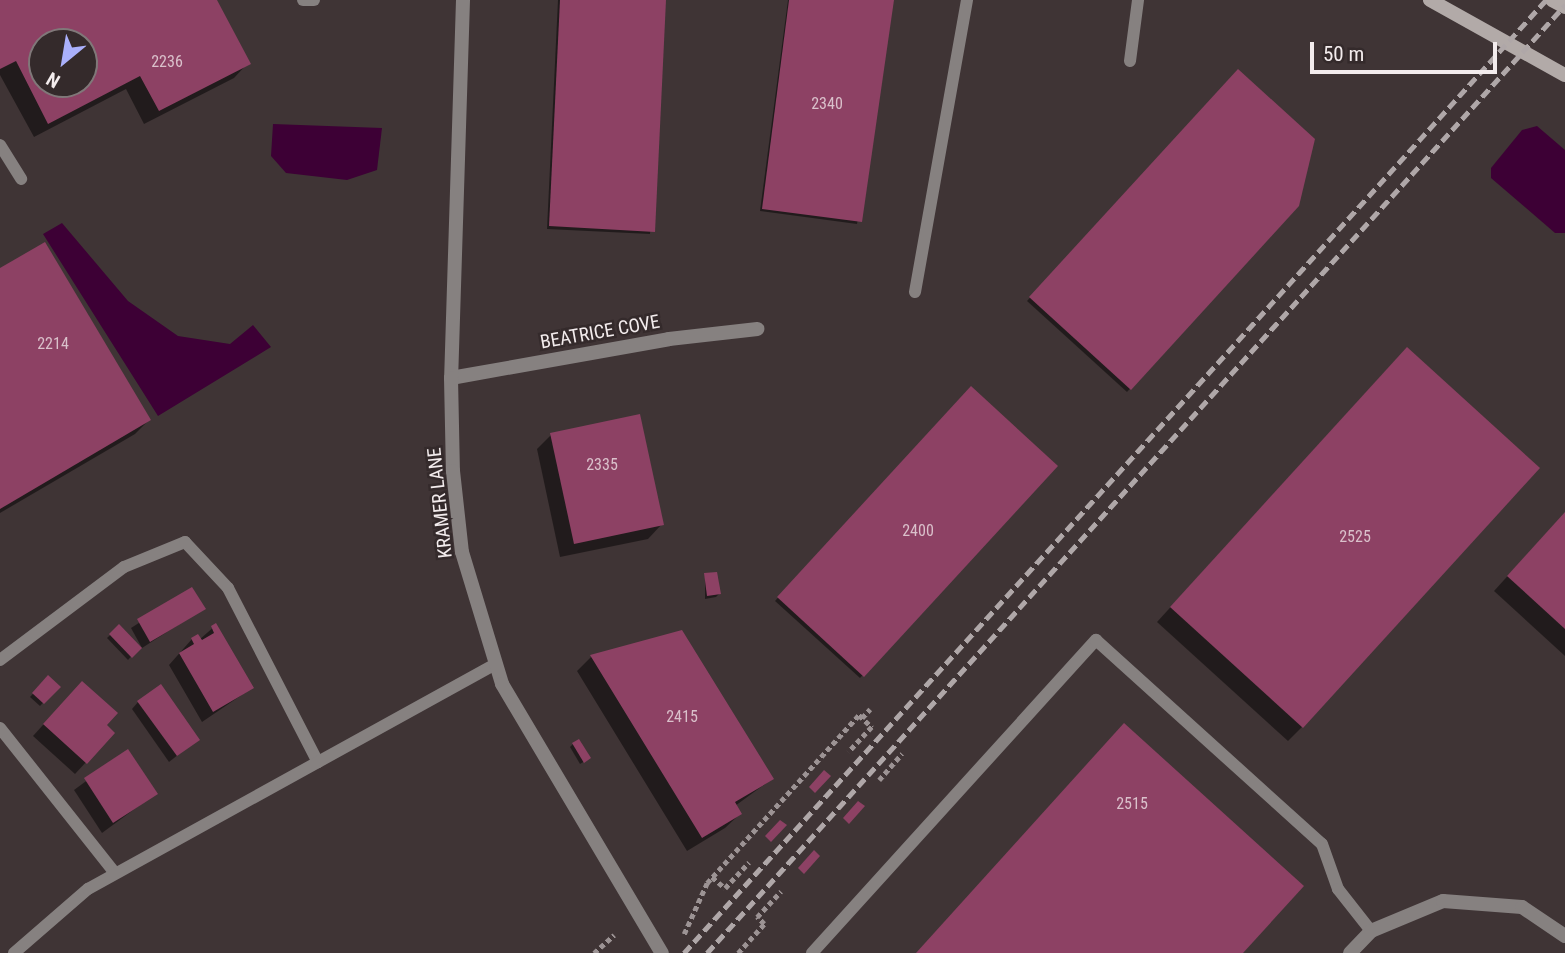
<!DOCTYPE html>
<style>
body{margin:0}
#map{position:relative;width:1565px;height:953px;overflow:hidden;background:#3f3435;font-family:"Roboto Condensed",sans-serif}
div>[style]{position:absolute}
.water>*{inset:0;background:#3d0035}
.shadow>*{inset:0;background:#0007}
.building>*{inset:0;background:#8d4164}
.path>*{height:4.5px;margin-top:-2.25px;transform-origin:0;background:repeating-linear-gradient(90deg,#9c9394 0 5px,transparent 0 8.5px)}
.service>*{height:12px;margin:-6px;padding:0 6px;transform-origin:6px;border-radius:6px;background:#868180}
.minor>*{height:14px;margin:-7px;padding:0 7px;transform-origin:7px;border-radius:7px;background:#868180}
.tertiary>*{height:14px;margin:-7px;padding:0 7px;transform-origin:7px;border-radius:7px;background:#868180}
.secondary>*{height:14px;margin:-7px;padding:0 7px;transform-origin:7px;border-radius:7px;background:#b2aaa8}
.rail>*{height:5px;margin-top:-2.5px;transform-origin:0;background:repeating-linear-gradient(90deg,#afa7a8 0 10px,transparent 0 15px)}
span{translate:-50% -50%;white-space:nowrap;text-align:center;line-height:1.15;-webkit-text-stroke:5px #342a2b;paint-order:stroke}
.number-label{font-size:16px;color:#dac1cb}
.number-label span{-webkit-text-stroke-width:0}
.street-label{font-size:19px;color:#f3eced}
.north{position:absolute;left:28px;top:28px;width:70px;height:70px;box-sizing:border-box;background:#342a2b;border:2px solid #807879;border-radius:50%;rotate:210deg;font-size:19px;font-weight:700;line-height:28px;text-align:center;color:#f3eced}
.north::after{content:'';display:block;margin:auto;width:24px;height:32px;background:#aab0fb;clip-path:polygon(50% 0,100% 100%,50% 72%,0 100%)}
.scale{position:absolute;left:1310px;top:42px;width:187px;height:32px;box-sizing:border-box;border:4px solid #f3eced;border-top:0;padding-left:9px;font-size:21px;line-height:24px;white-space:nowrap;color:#f3eced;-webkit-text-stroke:5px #342a2b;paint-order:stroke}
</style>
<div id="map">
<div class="water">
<i style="clip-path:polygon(273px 124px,382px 128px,377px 170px,347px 180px,286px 173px,271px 156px)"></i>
<i style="clip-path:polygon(1537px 126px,1565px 150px,1565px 233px,1555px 233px,1491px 178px,1491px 168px,1522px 130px)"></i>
<i style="clip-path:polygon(62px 223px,128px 301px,178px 336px,230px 344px,253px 325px,271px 347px,158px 416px,43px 234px)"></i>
</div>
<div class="shadow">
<i style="clip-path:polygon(evenodd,0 0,215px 0,248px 63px,234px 78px,144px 124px,126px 89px,34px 137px,0 75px,0 0,42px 42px,84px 42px,84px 84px,42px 84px,42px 42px)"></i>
<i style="clip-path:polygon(558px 0,664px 0,650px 234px,547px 229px)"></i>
<i style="clip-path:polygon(788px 0,892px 0,857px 224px,760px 211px)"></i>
<i style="clip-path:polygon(1238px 71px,1298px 205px,1127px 392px,1027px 301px)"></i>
<i style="clip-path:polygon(0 270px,149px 420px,135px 434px,0 513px)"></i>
<i style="clip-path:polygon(1393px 363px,1302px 727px,1288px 741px,1157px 622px)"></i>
<i style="clip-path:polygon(971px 388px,1056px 466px,860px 678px,775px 601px)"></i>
<i style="clip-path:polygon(551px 435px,662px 524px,648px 539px,560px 557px,537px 449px)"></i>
<i style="clip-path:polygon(1565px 513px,1565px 656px,1494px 591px)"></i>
<i style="clip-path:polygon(705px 575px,719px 594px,716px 597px,705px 599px)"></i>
<i style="clip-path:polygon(192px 589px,203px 609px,142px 648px,131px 628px)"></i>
<i style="clip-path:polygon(216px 625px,252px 688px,202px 722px,169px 665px,192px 639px,199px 640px)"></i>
<i style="clip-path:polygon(119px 627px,139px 648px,128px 660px,107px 638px)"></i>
<i style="clip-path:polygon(591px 657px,772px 779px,735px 806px,740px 814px,725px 828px,687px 851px,577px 671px)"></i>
<i style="clip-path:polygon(48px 678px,58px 687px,40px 706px,30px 697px)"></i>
<i style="clip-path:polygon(71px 694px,113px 733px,75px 774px,33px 736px)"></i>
<i style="clip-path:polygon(138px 702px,198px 739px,169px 762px,132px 709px)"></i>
<i style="clip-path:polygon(573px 744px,585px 761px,580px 764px,570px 747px)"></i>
<i style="clip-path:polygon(127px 751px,155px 794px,102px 833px,74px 790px)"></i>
</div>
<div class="building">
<i style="clip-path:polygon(evenodd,0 0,217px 0,251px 64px,159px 111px,140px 76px,48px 124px,16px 61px,0 69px,0 0,42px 42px,84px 42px,84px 84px,42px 84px,42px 42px)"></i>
<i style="clip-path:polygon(560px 0,666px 0,655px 232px,549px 226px)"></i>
<i style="clip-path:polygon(789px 0,894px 0,862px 222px,762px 209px)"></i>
<i style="clip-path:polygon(1238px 69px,1315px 139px,1299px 206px,1131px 390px,1029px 297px)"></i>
<i style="clip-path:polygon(45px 242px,151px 420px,0 509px,0 268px)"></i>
<i style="clip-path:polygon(1407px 347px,1540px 468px,1303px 728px,1170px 607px)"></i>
<i style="clip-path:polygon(971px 386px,1058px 466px,864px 677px,777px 597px)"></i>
<i style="clip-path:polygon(640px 414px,664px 525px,574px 544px,550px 433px)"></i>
<i style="clip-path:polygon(1565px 512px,1565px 629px,1507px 576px)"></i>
<i style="clip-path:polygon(717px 572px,721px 594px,707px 596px,704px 573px)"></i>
<i style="clip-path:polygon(192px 587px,206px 609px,150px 642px,137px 619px)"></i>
<i style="clip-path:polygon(216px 623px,254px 688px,213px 712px,179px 653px,194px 644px,191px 638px,198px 634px,202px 640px,214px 633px,211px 626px)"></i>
<i style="clip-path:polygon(119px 624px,142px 648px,132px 658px,109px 634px)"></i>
<i style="clip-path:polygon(682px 630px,774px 779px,735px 802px,742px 814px,702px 838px,590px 655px)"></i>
<i style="clip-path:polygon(48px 675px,61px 687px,44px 704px,32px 693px)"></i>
<i style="clip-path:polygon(82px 681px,118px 713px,107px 725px,115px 733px,87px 764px,43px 724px)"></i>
<i style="clip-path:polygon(161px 684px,200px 740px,177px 756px,137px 701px)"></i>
<i style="clip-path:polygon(1124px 723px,1304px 886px,1243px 953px,916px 953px)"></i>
<i style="clip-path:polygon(579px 739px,591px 758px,584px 763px,572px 743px)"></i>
<i style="clip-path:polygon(128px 749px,158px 794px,113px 823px,84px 778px)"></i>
<i style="clip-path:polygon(824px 770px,831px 776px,815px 793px,809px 787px)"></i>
<i style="clip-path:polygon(858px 801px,865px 806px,849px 824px,843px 818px)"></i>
<i style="clip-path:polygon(780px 820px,787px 825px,771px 842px,765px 836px)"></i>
<i style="clip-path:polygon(814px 850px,820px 856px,804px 874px,798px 868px)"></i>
</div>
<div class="path">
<i style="left:862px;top:718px;width:12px;rotate:-48deg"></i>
<i style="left:879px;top:780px;width:35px;rotate:-49deg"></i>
<i style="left:712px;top:877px;width:17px;rotate:40deg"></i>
<i style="left:725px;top:888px;width:35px;rotate:-47deg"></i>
<i style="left:684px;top:934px;width:56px;rotate:-65.7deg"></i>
<i style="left:707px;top:883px;width:227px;rotate:-47.9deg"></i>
<i style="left:859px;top:715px;width:18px;rotate:43deg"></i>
<i style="left:872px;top:727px;width:34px;rotate:133deg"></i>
<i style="left:594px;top:953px;width:27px;rotate:-42deg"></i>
<i style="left:738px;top:953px;width:39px;rotate:-48deg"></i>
<i style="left:764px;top:924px;width:10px;rotate:-135deg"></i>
<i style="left:757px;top:917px;width:35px;rotate:-47deg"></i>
</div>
<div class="service">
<i style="left:303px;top:0;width:11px"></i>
<i style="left:1130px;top:61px;width:62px;rotate:-82.5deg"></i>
<i style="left:0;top:145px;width:40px;rotate:58deg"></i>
<i style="left:915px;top:292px;width:297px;rotate:-79.9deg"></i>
<i style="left:0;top:660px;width:155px;rotate:-36.9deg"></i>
<i style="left:124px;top:567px;width:66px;rotate:-22.3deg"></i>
<i style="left:185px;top:542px;width:63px;rotate:46.9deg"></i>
<i style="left:228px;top:588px;width:196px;rotate:62.7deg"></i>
<i style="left:0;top:728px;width:185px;rotate:51.6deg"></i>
<i style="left:14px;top:953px;width:98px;rotate:-40.9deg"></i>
<i style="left:88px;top:889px;width:464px;rotate:-28.9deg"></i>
<i style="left:812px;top:953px;width:423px;rotate:-47.8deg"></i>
<i style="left:1096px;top:640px;width:304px;rotate:42.1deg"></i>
<i style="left:1322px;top:844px;width:48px;rotate:70.4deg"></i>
<i style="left:1338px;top:889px;width:53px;rotate:51.8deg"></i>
</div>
<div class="minor">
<i style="left:451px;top:378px;width:221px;rotate:-10.1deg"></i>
<i style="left:669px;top:339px;width:89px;rotate:-6.5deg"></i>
<i style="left:1350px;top:953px;width:30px;rotate:-46deg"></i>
<i style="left:1371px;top:931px;width:78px;rotate:-22.6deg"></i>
<i style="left:1443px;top:901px;width:79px;rotate:4.3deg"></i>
<i style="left:1522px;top:907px;width:52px;rotate:34deg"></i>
</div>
<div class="tertiary">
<i style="left:463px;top:0;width:378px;rotate:91.8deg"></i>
<i style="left:451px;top:378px;width:93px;rotate:88.8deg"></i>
<i style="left:453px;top:471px;width:81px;rotate:83.7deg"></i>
<i style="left:462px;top:552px;width:138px;rotate:73.1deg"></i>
<i style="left:502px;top:684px;width:313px;rotate:59.3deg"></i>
</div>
<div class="secondary">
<i style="left:1430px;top:0;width:154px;rotate:29.1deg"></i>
<i style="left:1552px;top:0;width:15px;rotate:28deg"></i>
</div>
<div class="rail">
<i style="left:684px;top:953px;width:1285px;rotate:-47.87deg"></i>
<i style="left:707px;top:953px;width:1279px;rotate:-47.85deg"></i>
</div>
<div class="number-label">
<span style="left:167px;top:62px">2236</span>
<span style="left:827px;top:104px">2340</span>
<span style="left:53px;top:344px">2214</span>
<span style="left:602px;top:465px">2335</span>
<span style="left:918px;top:531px">2400</span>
<span style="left:1355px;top:537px">2525</span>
<span style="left:682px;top:717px">2415</span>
<span style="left:1132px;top:804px">2515</span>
</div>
<div class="street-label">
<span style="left:600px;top:332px;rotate:-10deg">BEATRICE COVE</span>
<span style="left:440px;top:503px;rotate:-96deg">KRAMER LANE</span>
</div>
<div class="north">N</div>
<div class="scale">50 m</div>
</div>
